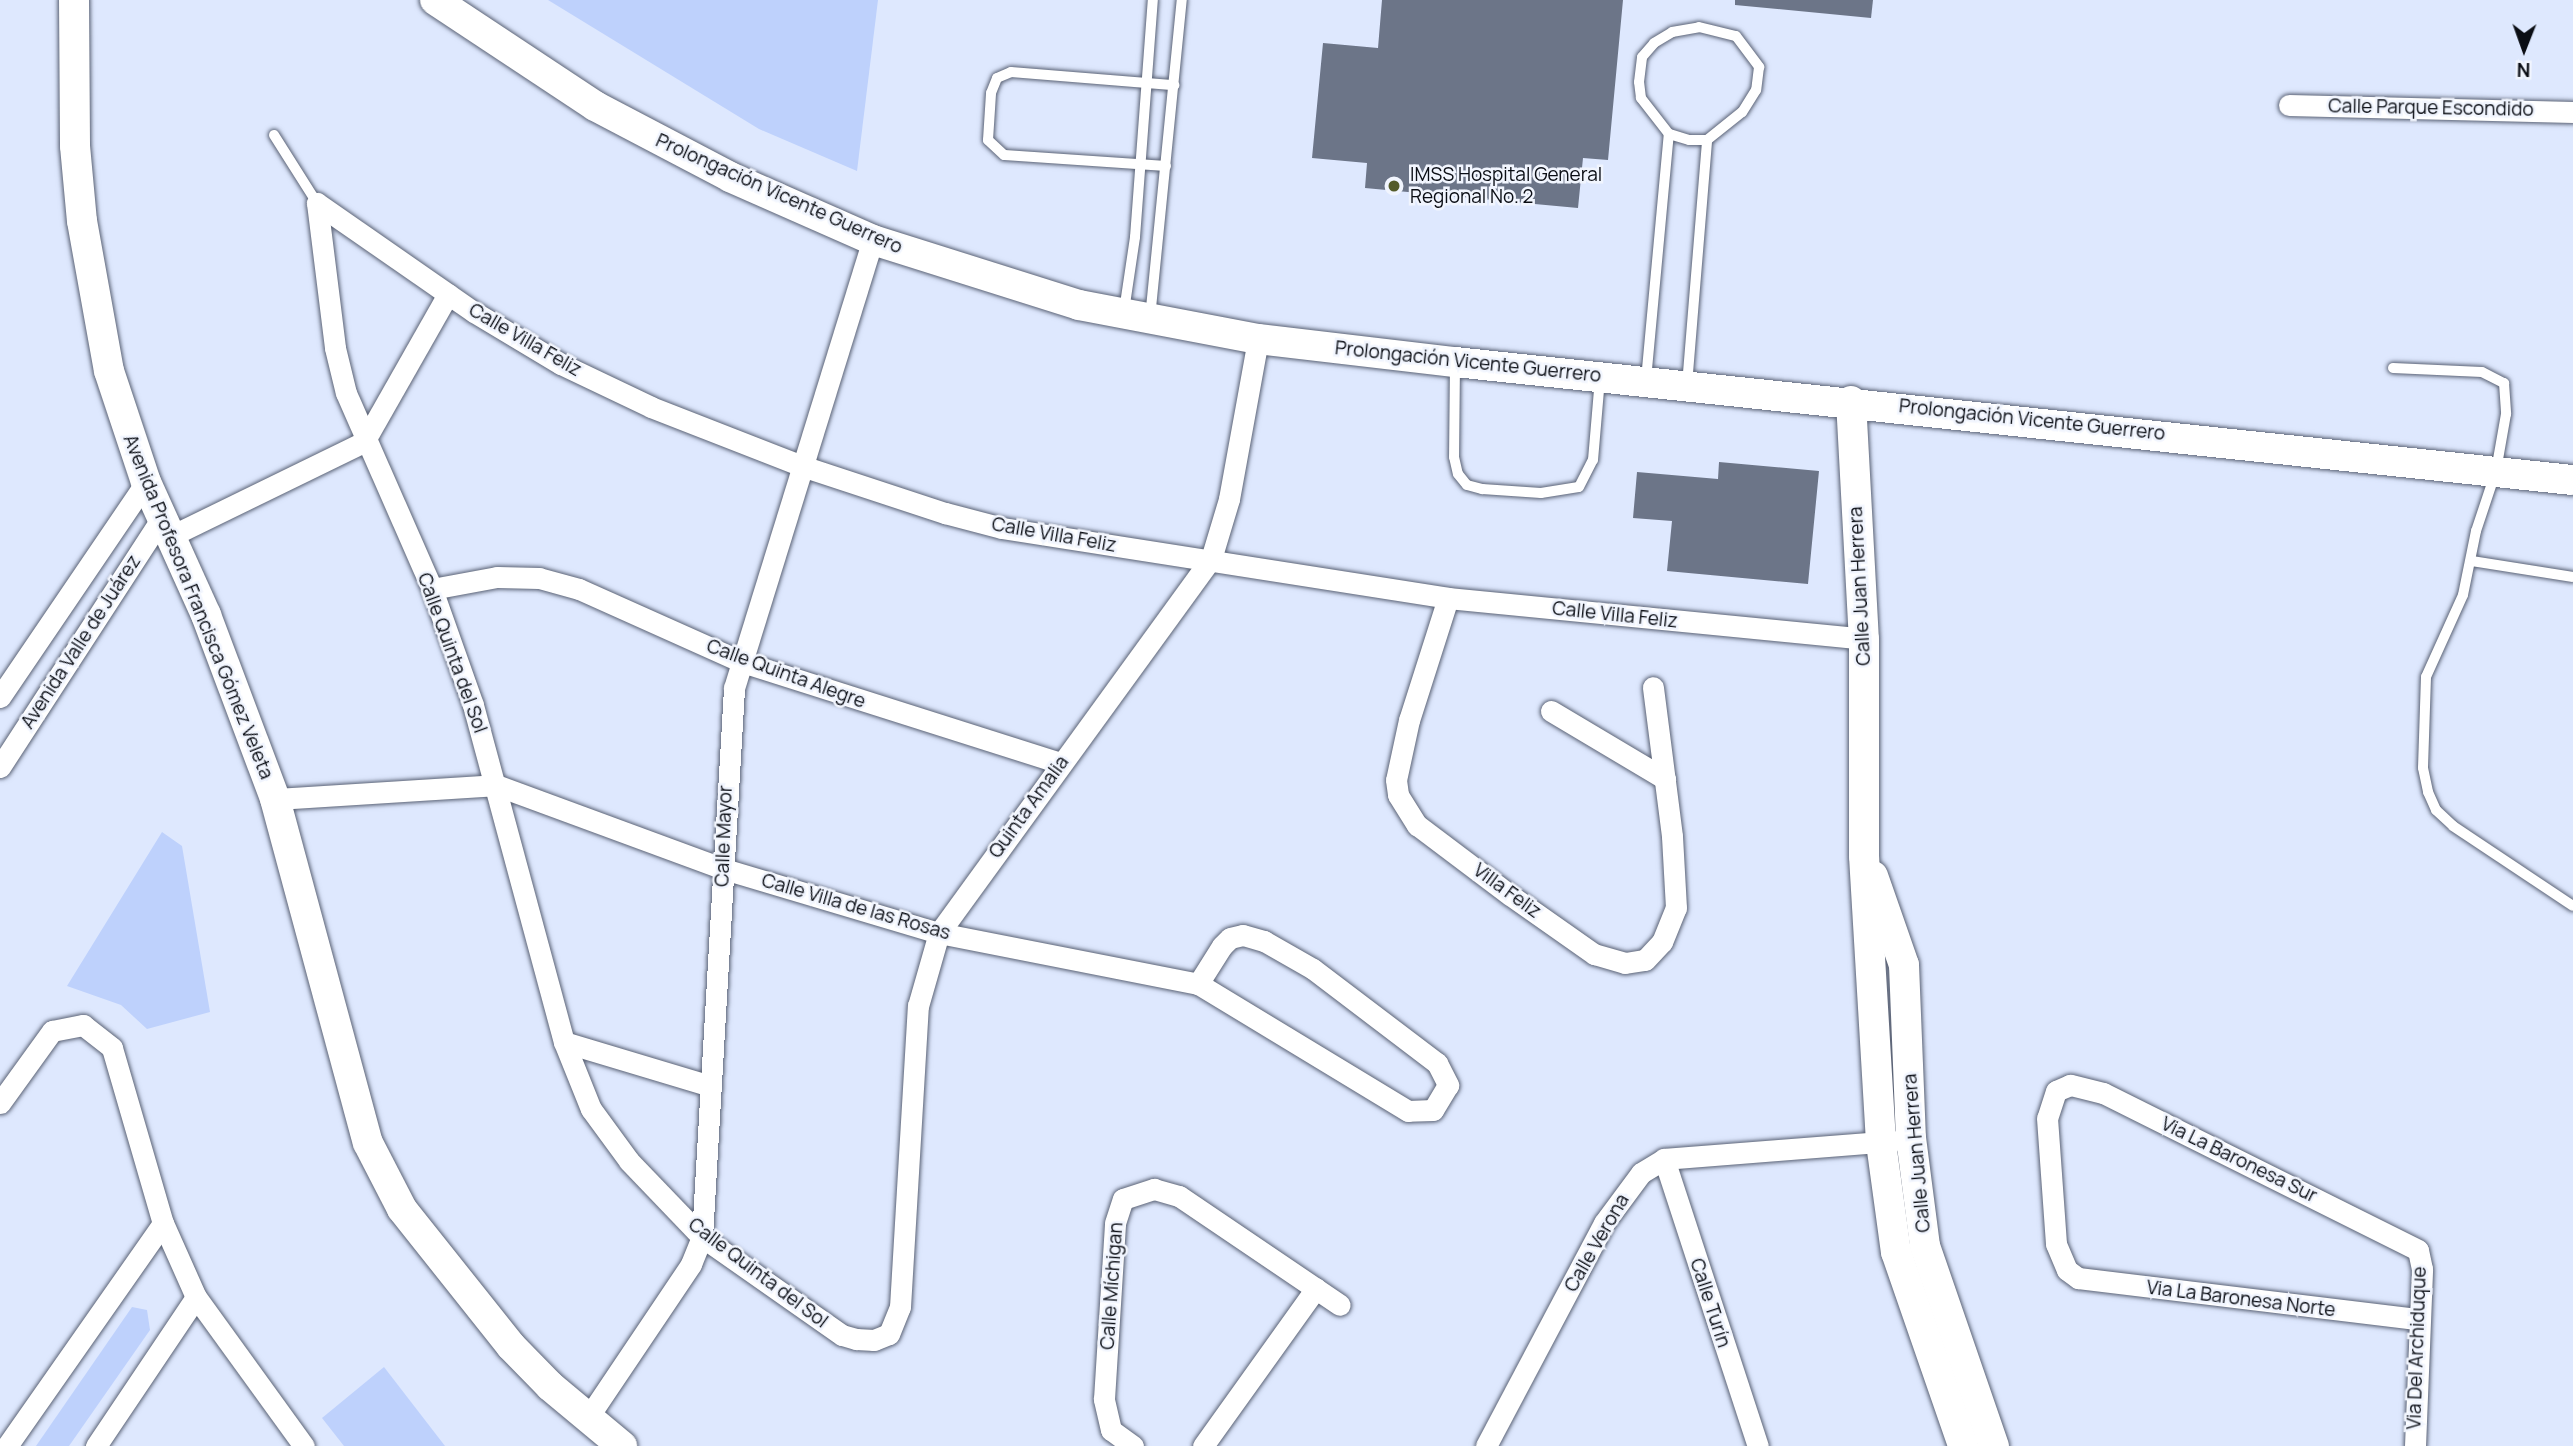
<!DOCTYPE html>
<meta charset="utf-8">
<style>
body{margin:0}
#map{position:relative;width:2573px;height:1446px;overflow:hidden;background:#dee8fe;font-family:Manrope,sans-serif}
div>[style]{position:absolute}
.green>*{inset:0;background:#bed1fc}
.building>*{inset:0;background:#6c7588}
.roads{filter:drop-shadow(0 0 2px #5a6275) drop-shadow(0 0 2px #5a6275)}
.lane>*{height:10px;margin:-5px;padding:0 5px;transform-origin:5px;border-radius:5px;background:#fff}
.street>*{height:21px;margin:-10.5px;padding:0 10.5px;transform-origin:10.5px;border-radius:10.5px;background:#fff}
.secondary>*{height:30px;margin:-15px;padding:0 15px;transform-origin:15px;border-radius:15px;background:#fff}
.dots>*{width:19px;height:19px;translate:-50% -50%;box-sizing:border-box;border:4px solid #f1f5fe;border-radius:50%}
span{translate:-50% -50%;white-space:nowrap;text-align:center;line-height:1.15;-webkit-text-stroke:5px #f1f5fe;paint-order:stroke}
.street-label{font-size:19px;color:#0a0d14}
.poi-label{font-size:19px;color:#0a0d14}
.left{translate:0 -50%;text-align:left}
.north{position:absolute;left:2489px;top:14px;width:70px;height:70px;-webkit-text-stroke:5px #f1f5fe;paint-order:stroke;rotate:181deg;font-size:19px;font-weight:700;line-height:28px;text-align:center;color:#0a0d14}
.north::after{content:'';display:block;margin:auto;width:24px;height:32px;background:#0a0d14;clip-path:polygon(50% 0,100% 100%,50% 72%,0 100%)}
</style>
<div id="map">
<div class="green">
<i style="clip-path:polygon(548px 0,878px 0,857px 171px,759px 129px)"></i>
<i style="clip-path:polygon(162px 832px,182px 846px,210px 1012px,147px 1029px,121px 1005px,67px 986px)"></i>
<i style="clip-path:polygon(132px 1307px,147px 1310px,150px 1330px,69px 1446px,36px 1446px)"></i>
<i style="clip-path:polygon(384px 1367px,445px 1446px,344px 1446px,322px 1418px)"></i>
</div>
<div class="building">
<i style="clip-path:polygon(1382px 0,1623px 0,1608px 160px,1583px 158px,1578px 208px,1365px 188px,1367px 163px,1312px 158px,1323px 43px,1378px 48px)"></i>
<i style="clip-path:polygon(1735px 0,1873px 0,1871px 18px,1735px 5px)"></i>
<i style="clip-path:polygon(1719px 462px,1819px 471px,1808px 584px,1667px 571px,1672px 521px,1633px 518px,1637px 472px,1718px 479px)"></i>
</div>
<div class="roads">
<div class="lane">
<i style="left:1699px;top:27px;width:38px;rotate:14deg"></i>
<i style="left:1736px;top:36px;width:39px;rotate:53deg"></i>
<i style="left:1759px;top:67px;width:23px;rotate:97deg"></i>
<i style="left:1756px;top:90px;width:26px;rotate:122deg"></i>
<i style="left:1742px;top:112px;width:45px;rotate:141.3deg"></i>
<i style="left:1707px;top:140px;width:18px;rotate:180deg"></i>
<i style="left:1689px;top:140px;width:21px;rotate:-163deg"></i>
<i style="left:1669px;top:134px;width:46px;rotate:-127.9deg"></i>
<i style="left:1641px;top:98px;width:16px;rotate:-97deg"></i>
<i style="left:1639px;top:82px;width:25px;rotate:-83deg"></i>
<i style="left:1642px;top:57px;width:18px;rotate:-49deg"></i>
<i style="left:1654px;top:43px;width:21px;rotate:-31deg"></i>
<i style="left:1672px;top:32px;width:27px;rotate:-10deg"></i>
<i style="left:274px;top:135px;width:80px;rotate:57.7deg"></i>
<i style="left:1166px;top:166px;width:162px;rotate:-176.1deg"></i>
<i style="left:1004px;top:155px;width:22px;rotate:-137deg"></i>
<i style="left:988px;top:140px;width:47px;rotate:-86.3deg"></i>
<i style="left:991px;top:93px;width:16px;rotate:-68deg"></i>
<i style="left:997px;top:78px;width:15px;rotate:-23deg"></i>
<i style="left:1011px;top:72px;width:164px;rotate:4.6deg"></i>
<i style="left:1124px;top:311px;width:75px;rotate:-81.5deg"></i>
<i style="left:1135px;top:237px;width:238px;rotate:-85.7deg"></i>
<i style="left:1150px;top:318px;width:320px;rotate:-84.3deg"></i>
<i style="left:1455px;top:364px;width:93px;rotate:90.6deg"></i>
<i style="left:1454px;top:457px;width:17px;rotate:77deg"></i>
<i style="left:1458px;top:474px;width:14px;rotate:51deg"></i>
<i style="left:1467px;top:485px;width:16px;rotate:15deg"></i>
<i style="left:1482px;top:489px;width:59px;rotate:3.9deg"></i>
<i style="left:1541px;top:493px;width:38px;rotate:-9deg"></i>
<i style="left:1579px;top:487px;width:30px;rotate:-63deg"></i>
<i style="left:1593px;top:460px;width:81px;rotate:-85.1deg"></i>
<i style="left:2393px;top:368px;width:89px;rotate:2.6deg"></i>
<i style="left:2482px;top:372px;width:25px;rotate:27deg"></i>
<i style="left:2504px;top:383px;width:31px;rotate:86deg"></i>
<i style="left:2506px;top:414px;width:58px;rotate:100deg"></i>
<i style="left:2496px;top:471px;width:63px;rotate:108.4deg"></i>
<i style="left:2476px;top:531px;width:65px;rotate:101.5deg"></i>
<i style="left:2463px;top:595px;width:90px;rotate:114.3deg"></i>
<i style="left:2426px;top:677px;width:91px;rotate:91.9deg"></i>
<i style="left:2423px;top:768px;width:25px;rotate:78deg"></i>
<i style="left:2428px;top:792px;width:20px;rotate:66deg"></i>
<i style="left:2436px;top:810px;width:23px;rotate:43deg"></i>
<i style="left:2453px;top:826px;width:144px;rotate:33.7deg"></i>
<i style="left:1646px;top:380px;width:247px;rotate:-84.7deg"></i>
<i style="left:1687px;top:385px;width:246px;rotate:-85.3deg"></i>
<i style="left:2472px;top:561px;width:102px;rotate:9deg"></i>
</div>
<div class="street">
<i style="left:2289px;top:105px;width:284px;rotate:1.4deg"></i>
<i style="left:317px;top:203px;width:146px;rotate:82.9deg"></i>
<i style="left:335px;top:348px;width:46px;rotate:76.3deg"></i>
<i style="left:346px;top:393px;width:214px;rotate:66.3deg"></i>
<i style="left:432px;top:589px;width:123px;rotate:70.5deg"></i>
<i style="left:473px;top:705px;width:349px;rotate:74.9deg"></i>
<i style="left:564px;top:1042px;width:72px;rotate:68.1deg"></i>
<i style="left:591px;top:1109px;width:64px;rotate:53.8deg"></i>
<i style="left:629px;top:1161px;width:105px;rotate:46.2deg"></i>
<i style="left:702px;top:1237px;width:171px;rotate:35deg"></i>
<i style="left:842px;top:1335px;width:15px;rotate:16deg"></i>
<i style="left:856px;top:1339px;width:18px;rotate:3deg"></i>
<i style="left:874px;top:1340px;width:16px;rotate:-22deg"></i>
<i style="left:889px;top:1334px;width:29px;rotate:-68deg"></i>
<i style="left:900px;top:1307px;width:302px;rotate:-86.6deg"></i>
<i style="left:918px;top:1006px;width:76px;rotate:-74deg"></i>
<i style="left:939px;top:933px;width:462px;rotate:-54deg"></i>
<i style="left:1211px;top:559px;width:63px;rotate:-73.3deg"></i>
<i style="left:1229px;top:499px;width:163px;rotate:-79.7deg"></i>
<i style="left:317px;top:203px;width:191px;rotate:34.8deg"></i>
<i style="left:474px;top:312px;width:101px;rotate:30.9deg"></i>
<i style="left:561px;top:364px;width:100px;rotate:25.5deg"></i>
<i style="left:651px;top:407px;width:162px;rotate:21.3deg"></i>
<i style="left:802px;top:466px;width:151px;rotate:18.2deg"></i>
<i style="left:945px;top:513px;width:59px;rotate:14.7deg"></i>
<i style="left:1002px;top:528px;width:451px;rotate:8.9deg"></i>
<i style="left:1448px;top:598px;width:418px;rotate:5.6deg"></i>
<i style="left:171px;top:536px;width:215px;rotate:-26deg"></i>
<i style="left:364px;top:442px;width:170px;rotate:-60.4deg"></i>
<i style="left:432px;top:589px;width:66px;rotate:-10.5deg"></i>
<i style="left:497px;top:577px;width:42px;rotate:1.4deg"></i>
<i style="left:539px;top:578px;width:41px;rotate:15.4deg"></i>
<i style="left:579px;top:589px;width:179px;rotate:24.1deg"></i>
<i style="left:742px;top:662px;width:335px;rotate:17.6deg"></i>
<i style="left:1448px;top:598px;width:128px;rotate:107.7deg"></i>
<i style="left:1409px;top:720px;width:61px;rotate:102.2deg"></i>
<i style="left:1396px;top:780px;width:15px;rotate:82deg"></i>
<i style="left:1398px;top:795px;width:36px;rotate:58deg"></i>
<i style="left:1417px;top:825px;width:116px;rotate:37deg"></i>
<i style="left:1510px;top:895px;width:103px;rotate:35.1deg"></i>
<i style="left:1594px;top:954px;width:32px;rotate:16deg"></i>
<i style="left:1625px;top:963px;width:20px;rotate:-9deg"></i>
<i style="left:1645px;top:960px;width:25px;rotate:-47deg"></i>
<i style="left:1662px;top:942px;width:37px;rotate:-68deg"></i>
<i style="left:1676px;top:908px;width:72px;rotate:-93.2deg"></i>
<i style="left:1672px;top:836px;width:150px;rotate:-97.3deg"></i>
<i style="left:0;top:697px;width:260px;rotate:-55.8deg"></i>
<i style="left:1551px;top:711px;width:133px;rotate:30.8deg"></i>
<i style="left:0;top:767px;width:297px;rotate:-57deg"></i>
<i style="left:275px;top:799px;width:221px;rotate:-3.6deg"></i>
<i style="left:496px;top:785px;width:243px;rotate:20.2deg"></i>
<i style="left:724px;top:869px;width:224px;rotate:16.6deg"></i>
<i style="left:939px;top:933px;width:264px;rotate:11.1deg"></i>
<i style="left:1243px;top:935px;width:22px;rotate:16deg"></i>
<i style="left:1264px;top:941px;width:56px;rotate:29.7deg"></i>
<i style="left:1313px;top:969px;width:156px;rotate:37.2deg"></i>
<i style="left:1437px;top:1063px;width:25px;rotate:63deg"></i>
<i style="left:1448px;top:1085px;width:29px;rotate:121deg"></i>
<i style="left:1433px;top:1110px;width:25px;rotate:178deg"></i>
<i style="left:1408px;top:1111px;width:245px;rotate:-148.8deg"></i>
<i style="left:1198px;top:984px;width:45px;rotate:-57.7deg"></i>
<i style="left:1222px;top:946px;width:11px;rotate:-45deg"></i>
<i style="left:1230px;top:938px;width:13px;rotate:-13deg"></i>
<i style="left:564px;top:1042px;width:153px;rotate:16.7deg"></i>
<i style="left:0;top:1103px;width:89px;rotate:-54.2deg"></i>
<i style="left:52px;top:1031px;width:32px;rotate:-11deg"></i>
<i style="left:83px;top:1025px;width:37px;rotate:38deg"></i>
<i style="left:112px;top:1048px;width:182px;rotate:73.8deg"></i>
<i style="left:163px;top:1223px;width:81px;rotate:66deg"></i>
<i style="left:196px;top:1297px;width:184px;rotate:54.1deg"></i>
<i style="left:1664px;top:1159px;width:302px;rotate:71.9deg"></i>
<i style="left:587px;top:1419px;width:187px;rotate:-56.1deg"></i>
<i style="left:691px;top:1264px;width:29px;rotate:-68deg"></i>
<i style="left:702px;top:1237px;width:550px;rotate:-86.66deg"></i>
<i style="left:734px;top:688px;width:469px;rotate:-72.8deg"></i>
<i style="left:7px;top:1446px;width:272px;rotate:-55deg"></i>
<i style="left:96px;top:1446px;width:179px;rotate:-56.1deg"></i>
<i style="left:1133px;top:1446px;width:27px;rotate:-144deg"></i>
<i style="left:1111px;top:1430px;width:32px;rotate:-103deg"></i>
<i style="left:1104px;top:1399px;width:176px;rotate:-86.4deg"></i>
<i style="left:1115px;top:1223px;width:25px;rotate:-72deg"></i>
<i style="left:1123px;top:1199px;width:33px;rotate:-18deg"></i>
<i style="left:1154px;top:1189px;width:26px;rotate:16deg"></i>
<i style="left:1179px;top:1196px;width:194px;rotate:34.1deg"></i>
<i style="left:1203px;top:1446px;width:194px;rotate:-54.4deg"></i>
<i style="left:1486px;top:1446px;width:252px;rotate:-62.1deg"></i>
<i style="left:1604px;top:1223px;width:62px;rotate:-53.5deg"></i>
<i style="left:1641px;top:1173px;width:27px;rotate:-31deg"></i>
<i style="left:1664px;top:1159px;width:230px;rotate:-4.5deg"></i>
<i style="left:2415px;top:1446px;width:177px;rotate:-87.7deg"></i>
<i style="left:2422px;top:1269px;width:19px;rotate:-102deg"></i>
<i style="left:2418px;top:1250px;width:352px;rotate:-153.5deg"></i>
<i style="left:2103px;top:1093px;width:34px;rotate:-166deg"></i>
<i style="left:2070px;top:1085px;width:15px;rotate:157deg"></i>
<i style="left:2056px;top:1091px;width:28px;rotate:108deg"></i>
<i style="left:2047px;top:1118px;width:126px;rotate:85.9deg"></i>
<i style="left:2056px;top:1244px;width:28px;rotate:67deg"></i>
<i style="left:2067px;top:1270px;width:14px;rotate:36deg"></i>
<i style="left:2078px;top:1278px;width:343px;rotate:6.9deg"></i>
</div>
<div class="secondary">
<i style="left:74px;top:0;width:146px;rotate:89.6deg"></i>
<i style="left:75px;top:146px;width:75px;rotate:84.7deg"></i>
<i style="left:82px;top:221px;width:152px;rotate:79.8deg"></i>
<i style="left:109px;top:371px;width:117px;rotate:71.6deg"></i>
<i style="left:146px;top:482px;width:146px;rotate:65.7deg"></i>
<i style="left:206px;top:615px;width:197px;rotate:69.4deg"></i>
<i style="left:275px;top:799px;width:356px;rotate:74.9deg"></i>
<i style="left:368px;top:1143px;width:74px;rotate:62.7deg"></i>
<i style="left:402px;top:1209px;width:175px;rotate:51.5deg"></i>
<i style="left:511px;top:1346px;width:56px;rotate:45.7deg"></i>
<i style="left:550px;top:1386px;width:94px;rotate:39.8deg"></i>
<i style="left:435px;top:0;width:192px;rotate:33.5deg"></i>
<i style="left:595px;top:106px;width:153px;rotate:27.7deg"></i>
<i style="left:730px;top:177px;width:156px;rotate:23.8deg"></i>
<i style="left:873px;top:240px;width:216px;rotate:17.5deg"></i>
<i style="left:1079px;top:305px;width:182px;rotate:10.8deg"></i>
<i style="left:1258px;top:339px;width:198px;rotate:6.7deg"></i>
<i style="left:1455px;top:362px;width:1124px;rotate:6.03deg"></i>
<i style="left:1851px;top:401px;width:238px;rotate:86.9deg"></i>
<i style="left:1864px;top:639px;width:217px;rotate:90deg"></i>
<i style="left:1864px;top:856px;width:288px;rotate:86.6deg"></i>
<i style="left:1881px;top:1143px;width:110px;rotate:82.2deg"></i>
<i style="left:1896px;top:1252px;width:205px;rotate:70.9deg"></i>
<i style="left:1873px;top:876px;width:94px;rotate:70.8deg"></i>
<i style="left:1904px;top:965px;width:173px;rotate:87.7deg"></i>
<i style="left:1911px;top:1138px;width:109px;rotate:82.6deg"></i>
<i style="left:1925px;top:1246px;width:212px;rotate:71deg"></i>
</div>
</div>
<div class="dots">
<i style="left:1394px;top:186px;background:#545b2a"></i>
</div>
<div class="street-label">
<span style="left:2431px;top:108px;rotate:1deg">Calle Parque Escondido</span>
<span style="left:779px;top:194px;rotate:24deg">Prolongación Vicente Guerrero</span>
<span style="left:525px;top:340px;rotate:30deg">Calle Villa Feliz</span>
<span style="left:1468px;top:362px;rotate:6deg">Prolongación Vicente Guerrero</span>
<span style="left:2032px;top:420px;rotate:6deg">Prolongación Vicente Guerrero</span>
<span style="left:1054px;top:535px;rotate:10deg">Calle Villa Feliz</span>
<span style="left:1860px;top:586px;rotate:-93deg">Calle Juan Herrera</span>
<span style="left:198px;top:607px;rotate:68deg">Avenida Profesora Francisca Gómez Veleta</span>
<span style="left:1615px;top:615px;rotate:6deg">Calle Villa Feliz</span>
<span style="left:81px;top:642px;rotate:-57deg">Avenida Valle de Juárez</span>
<span style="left:452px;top:653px;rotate:70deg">Calle Quinta del Sol</span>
<span style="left:786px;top:674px;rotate:20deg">Calle Quinta Alegre</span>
<span style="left:1029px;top:807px;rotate:-54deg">Quinta Amalia</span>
<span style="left:724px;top:836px;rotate:-88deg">Calle Mayor</span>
<span style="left:1507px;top:891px;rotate:36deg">Villa Feliz</span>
<span style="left:856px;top:907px;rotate:16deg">Calle Villa de las Rosas</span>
<span style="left:1917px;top:1153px;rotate:-95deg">Calle Juan Herrera</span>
<span style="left:2239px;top:1160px;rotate:26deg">Via La Baronesa Sur</span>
<span style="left:1597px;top:1243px;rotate:-60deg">Calle Verona</span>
<span style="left:758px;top:1273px;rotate:37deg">Calle Quinta del Sol</span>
<span style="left:1112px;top:1286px;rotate:-86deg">Calle Míchigan</span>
<span style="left:2241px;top:1299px;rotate:7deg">Via La Baronesa Norte</span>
<span style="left:1710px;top:1303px;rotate:72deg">Calle Turín</span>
<span style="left:2417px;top:1348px;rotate:-88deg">Via Del Archiduque</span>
</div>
<div class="poi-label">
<span class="left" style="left:1410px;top:186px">IMSS Hospital General<br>Regional No. 2</span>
</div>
<div class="north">N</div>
</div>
